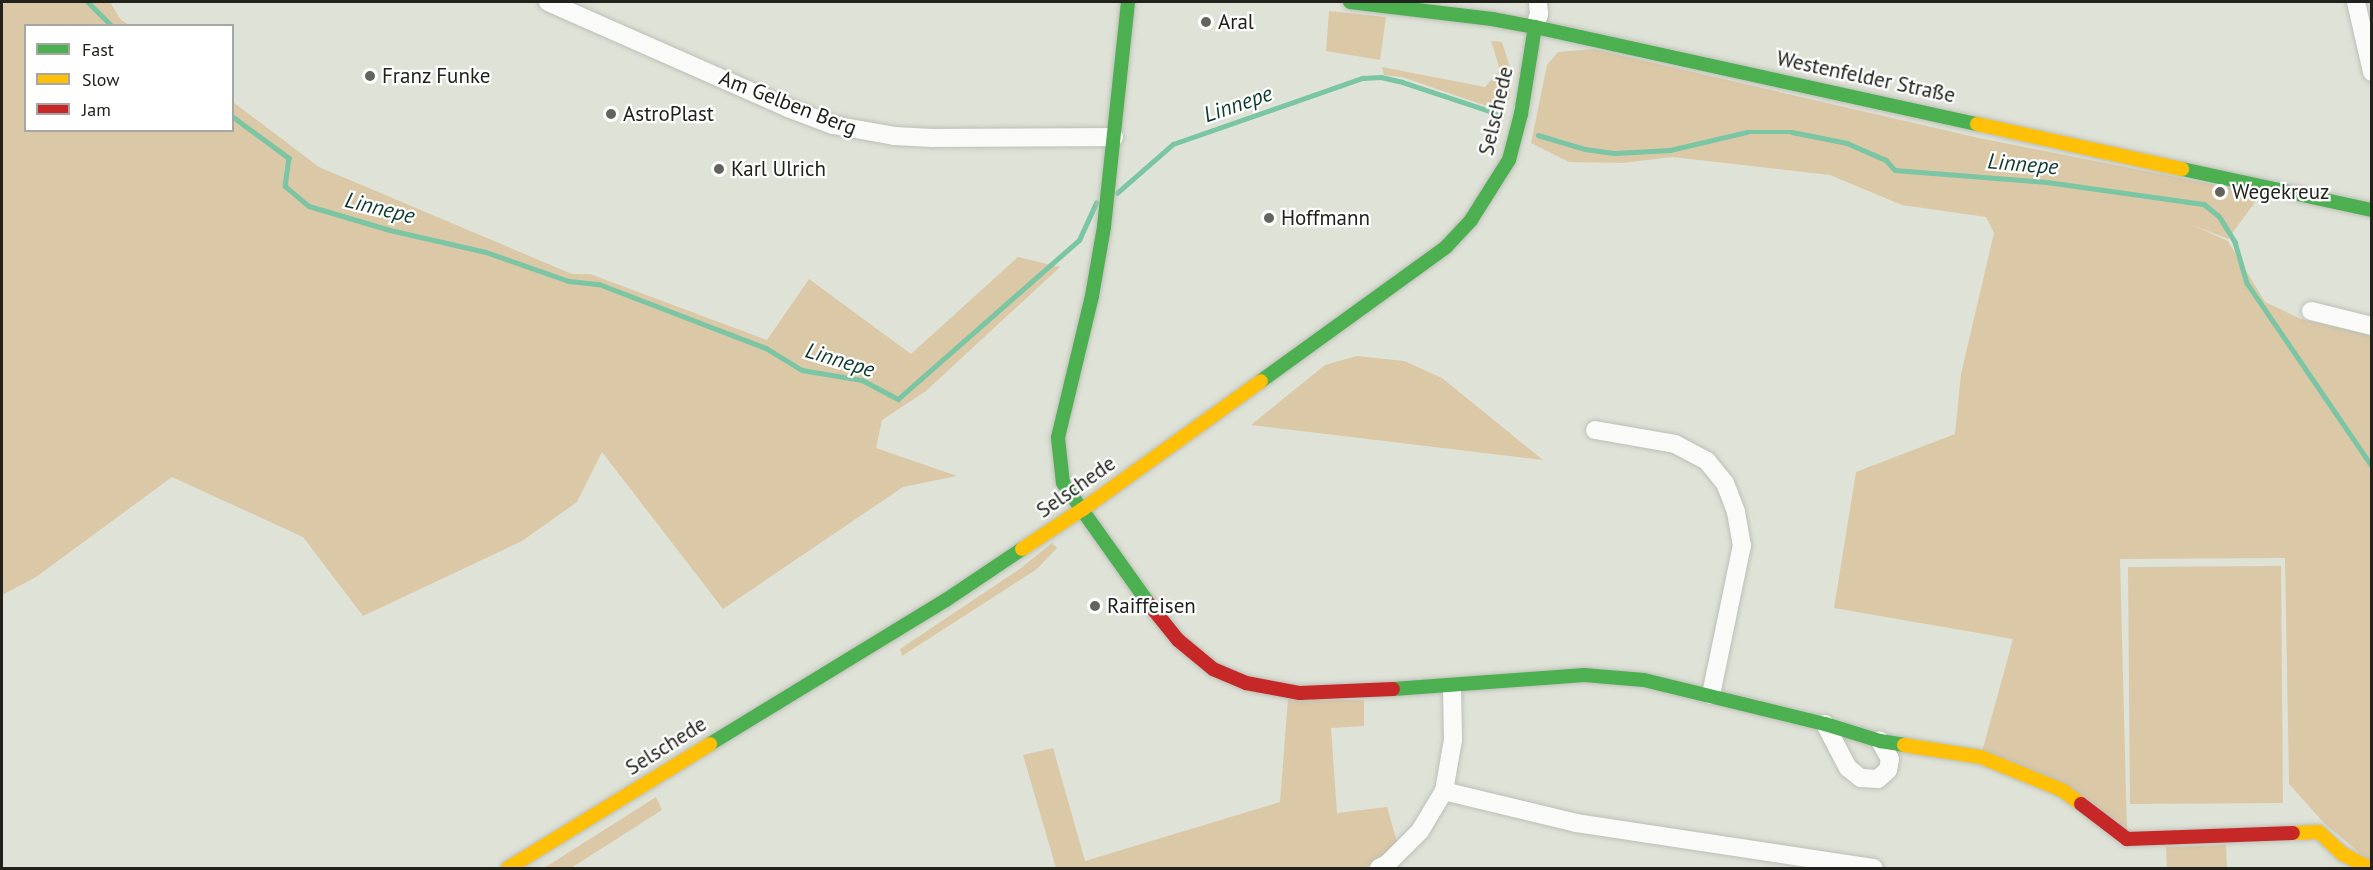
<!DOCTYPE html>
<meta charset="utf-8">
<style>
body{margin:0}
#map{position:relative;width:2373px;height:870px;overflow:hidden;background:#dfe2d7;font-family:"PT Sans",sans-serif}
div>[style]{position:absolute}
.green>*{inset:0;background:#dbc8a7}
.stream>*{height:4.5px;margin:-2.25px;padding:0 2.25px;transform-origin:2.25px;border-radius:2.25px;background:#79c5a4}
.roads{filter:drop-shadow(0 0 2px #bcbfb6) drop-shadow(0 0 2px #bcbfb6)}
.street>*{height:18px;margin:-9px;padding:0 9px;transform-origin:9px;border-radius:9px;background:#fafbf9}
.fast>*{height:14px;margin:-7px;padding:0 7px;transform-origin:7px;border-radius:7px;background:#4caf50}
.slow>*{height:14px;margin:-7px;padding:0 7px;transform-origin:7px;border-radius:7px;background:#ffc107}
.jam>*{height:14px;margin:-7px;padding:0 7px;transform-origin:7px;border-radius:7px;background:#c62828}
.dots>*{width:16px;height:16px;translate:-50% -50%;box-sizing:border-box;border:3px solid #fff;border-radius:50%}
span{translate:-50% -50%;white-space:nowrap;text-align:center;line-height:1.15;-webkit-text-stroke:4.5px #fff;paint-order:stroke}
.poi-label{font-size:21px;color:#20221b}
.left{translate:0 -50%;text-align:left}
.street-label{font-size:21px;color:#20221b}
.water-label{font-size:22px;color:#0b3b2a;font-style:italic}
.frame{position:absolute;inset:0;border:3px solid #20221b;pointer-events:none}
.legend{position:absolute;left:24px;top:24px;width:210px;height:108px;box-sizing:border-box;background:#fff;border:2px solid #a6a7a4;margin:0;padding:8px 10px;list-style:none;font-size:18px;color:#20221b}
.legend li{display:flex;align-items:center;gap:12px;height:30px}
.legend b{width:30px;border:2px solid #a6a7a4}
</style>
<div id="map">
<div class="green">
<i style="clip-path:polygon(2px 2px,110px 2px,120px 19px,129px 25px,26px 26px,26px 130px,232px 130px,233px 102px,319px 167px,572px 274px,590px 274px,767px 340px,809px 279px,911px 354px,1018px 257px,1060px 267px,926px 391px,882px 420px,876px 448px,957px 476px,903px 487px,723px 609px,602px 452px,577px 502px,522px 541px,363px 616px,303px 537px,172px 477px,36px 577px,2px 595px)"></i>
<i style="clip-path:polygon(1329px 11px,1386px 17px,1380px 60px,1326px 51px)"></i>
<i style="clip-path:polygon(1491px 41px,1502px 42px,1510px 67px,1510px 96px,1504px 112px,1402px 77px,1384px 75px,1382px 67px,1485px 87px,1500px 70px)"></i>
<i style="clip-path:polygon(1593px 49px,1979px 138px,2261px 194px,2228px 239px,2190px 224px,2228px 241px,2265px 302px,2301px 319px,2371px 335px,2371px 862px,2325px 824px,2289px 784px,2285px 558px,2120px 559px,2127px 832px,1982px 752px,2013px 639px,1834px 608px,1856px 472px,1955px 434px,1961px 374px,1994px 233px,1986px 217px,1902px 205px,1830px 175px,1672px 157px,1622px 163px,1569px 162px,1531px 143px,1547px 65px,1558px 52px)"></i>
<i style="clip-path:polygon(1357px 356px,1404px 361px,1442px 378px,1543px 460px,1251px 425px,1325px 365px)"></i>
<i style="clip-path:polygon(1052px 543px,1057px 548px,1037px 569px,902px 656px,900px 649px,1021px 568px)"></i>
<i style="clip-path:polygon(2281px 566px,2283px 803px,2130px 804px,2128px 567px)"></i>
<i style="clip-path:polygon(1288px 699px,1364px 700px,1364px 726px,1331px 728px,1337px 813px,1387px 807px,1397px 842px,1380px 862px,1363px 868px,1056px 868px,1023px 755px,1053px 748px,1085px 861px,1280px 802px)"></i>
<i style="clip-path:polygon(656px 797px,662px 810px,571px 868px,544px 868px)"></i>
<i style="clip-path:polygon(2226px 845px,2227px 868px,2167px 868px,2166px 847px)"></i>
</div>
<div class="stream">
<i style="left:88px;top:2px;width:34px;rotate:45deg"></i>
<i style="left:232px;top:116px;width:71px;rotate:36.4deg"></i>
<i style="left:289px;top:158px;width:28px;rotate:98deg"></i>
<i style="left:285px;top:186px;width:31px;rotate:40deg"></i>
<i style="left:309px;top:206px;width:84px;rotate:16.5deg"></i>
<i style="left:390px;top:230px;width:98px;rotate:12.9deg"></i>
<i style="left:486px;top:252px;width:88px;rotate:19.3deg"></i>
<i style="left:569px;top:281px;width:30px;rotate:6deg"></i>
<i style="left:599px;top:284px;width:179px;rotate:21deg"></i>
<i style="left:766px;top:348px;width:42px;rotate:31.4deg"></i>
<i style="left:802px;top:370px;width:61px;rotate:9.5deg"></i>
<i style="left:862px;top:380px;width:41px;rotate:27.8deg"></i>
<i style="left:898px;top:399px;width:241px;rotate:-41.3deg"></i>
<i style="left:1079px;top:240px;width:41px;rotate:-65.3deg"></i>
<i style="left:1538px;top:135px;width:49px;rotate:16.6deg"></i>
<i style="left:1585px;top:149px;width:30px;rotate:8deg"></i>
<i style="left:1615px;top:153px;width:55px;rotate:-3.1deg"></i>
<i style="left:1670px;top:150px;width:79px;rotate:-13.2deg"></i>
<i style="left:1747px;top:132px;width:45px"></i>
<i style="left:1792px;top:132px;width:56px;rotate:11.3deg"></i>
<i style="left:1847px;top:143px;width:43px;rotate:23.6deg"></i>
<i style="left:1886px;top:160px;width:13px;rotate:48deg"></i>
<i style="left:1895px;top:170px;width:152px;rotate:4.5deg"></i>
<i style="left:2047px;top:182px;width:159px;rotate:8deg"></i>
<i style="left:2204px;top:204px;width:19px;rotate:39deg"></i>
<i style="left:2219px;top:216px;width:31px;rotate:58deg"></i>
<i style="left:2235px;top:242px;width:43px;rotate:73.7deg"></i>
<i style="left:2247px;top:283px;width:222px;rotate:55.7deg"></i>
<i style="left:1117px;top:193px;width:74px;rotate:-41.2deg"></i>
<i style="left:1173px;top:144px;width:201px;rotate:-19.2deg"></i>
<i style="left:1363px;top:78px;width:18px;rotate:-3deg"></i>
<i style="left:1381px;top:77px;width:22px;rotate:13deg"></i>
<i style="left:1402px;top:82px;width:105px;rotate:18.3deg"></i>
</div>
<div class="roads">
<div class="street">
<i style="left:548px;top:2px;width:262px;rotate:23.8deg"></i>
<i style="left:788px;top:108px;width:48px;rotate:20.7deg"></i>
<i style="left:833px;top:125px;width:62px;rotate:10.2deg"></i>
<i style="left:894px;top:136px;width:39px;rotate:3deg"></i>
<i style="left:933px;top:138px;width:181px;rotate:-0.3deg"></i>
<i style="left:2356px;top:2px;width:72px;rotate:77.1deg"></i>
<i style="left:1535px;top:27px;width:14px;rotate:-73deg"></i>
<i style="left:1539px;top:14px;width:12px;rotate:-95deg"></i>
<i style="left:2311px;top:311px;width:63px;rotate:13.8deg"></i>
<i style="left:1595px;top:430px;width:81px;rotate:9.9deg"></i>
<i style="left:1675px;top:444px;width:36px;rotate:28deg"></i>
<i style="left:1707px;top:461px;width:28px;rotate:51deg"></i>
<i style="left:1725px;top:483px;width:31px;rotate:69deg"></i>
<i style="left:1736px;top:512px;width:34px;rotate:80deg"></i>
<i style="left:1742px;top:545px;width:153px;rotate:101.7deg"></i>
<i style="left:1825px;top:724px;width:50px;rotate:62.4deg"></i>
<i style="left:1848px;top:768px;width:16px;rotate:38deg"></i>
<i style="left:1861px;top:778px;width:17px;rotate:3deg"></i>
<i style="left:1878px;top:779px;width:13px;rotate:-42deg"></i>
<i style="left:1888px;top:770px;width:11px;rotate:-80deg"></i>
<i style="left:1890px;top:759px;width:21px;rotate:-119deg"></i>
<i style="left:1444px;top:791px;width:136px;rotate:13.6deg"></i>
<i style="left:1576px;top:823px;width:301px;rotate:8.6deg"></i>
<i style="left:1379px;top:868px;width:9px;rotate:-27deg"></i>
<i style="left:1387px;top:864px;width:47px;rotate:-45deg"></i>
<i style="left:1420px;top:831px;width:47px;rotate:-59deg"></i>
<i style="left:1444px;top:791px;width:52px;rotate:-80deg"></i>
<i style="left:1453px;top:740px;width:53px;rotate:-91.1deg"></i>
</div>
<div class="fast">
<i style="left:1128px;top:2px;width:226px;rotate:96.1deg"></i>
<i style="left:1104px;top:227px;width:70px;rotate:99.9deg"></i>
<i style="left:1092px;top:296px;width:146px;rotate:103.5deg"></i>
<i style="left:1058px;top:438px;width:45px;rotate:83.7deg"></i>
<i style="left:1063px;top:483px;width:148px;rotate:54.6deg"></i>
<i style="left:1350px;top:2px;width:143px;rotate:6.8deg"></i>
<i style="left:1492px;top:19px;width:44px;rotate:10.5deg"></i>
<i style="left:1535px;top:27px;width:453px;rotate:12.4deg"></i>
<i style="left:2182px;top:169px;width:194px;rotate:12.2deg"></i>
<i style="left:1261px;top:381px;width:228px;rotate:-35.9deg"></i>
<i style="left:1446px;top:247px;width:37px;rotate:-47deg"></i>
<i style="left:1471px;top:220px;width:71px;rotate:-57.7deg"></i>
<i style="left:1509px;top:160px;width:48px;rotate:-75.4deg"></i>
<i style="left:1521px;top:114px;width:88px;rotate:-80.9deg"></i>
<i style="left:1393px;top:689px;width:192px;rotate:-4.2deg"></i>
<i style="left:1584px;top:675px;width:60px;rotate:4.8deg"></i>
<i style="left:1644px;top:680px;width:186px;rotate:13.7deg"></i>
<i style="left:1825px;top:724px;width:58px;rotate:17.2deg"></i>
<i style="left:1880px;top:741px;width:24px;rotate:9deg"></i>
<i style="left:710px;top:744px;width:276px;rotate:-31.4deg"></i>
<i style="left:946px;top:600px;width:92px;rotate:-33.9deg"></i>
</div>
<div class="slow">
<i style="left:1977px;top:124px;width:210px;rotate:12.4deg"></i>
<i style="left:1022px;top:549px;width:73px;rotate:-33.3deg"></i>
<i style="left:1083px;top:509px;width:219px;rotate:-35.7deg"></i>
<i style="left:1904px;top:745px;width:78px;rotate:8.9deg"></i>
<i style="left:1981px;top:757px;width:87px;rotate:22.2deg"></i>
<i style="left:2062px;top:790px;width:24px;rotate:36deg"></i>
<i style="left:2293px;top:833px;width:26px;rotate:-2deg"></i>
<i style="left:2319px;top:832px;width:33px;rotate:43deg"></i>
<i style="left:2343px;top:854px;width:30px;rotate:28deg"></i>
<i style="left:508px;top:868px;width:237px;rotate:-31.5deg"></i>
</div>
<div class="jam">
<i style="left:1149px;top:604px;width:46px;rotate:51.1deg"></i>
<i style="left:1178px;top:640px;width:45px;rotate:39.6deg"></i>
<i style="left:1213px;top:669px;width:36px;rotate:23deg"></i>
<i style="left:1246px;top:683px;width:55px;rotate:10.5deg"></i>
<i style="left:1300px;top:693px;width:93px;rotate:-2.5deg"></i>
<i style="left:2081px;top:804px;width:58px;rotate:37.3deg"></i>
<i style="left:2127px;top:839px;width:166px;rotate:-2.1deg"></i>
</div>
</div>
<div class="dots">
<i style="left:1206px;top:22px;background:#63655d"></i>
<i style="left:370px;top:76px;background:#63655d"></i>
<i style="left:611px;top:114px;background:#63655d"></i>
<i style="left:719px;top:169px;background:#63655d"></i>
<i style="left:2220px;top:192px;background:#63655d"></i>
<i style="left:1269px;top:218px;background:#63655d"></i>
<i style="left:1095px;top:606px;background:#63655d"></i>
</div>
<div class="poi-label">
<span class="left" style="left:1218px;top:22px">Aral</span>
<span class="left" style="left:382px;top:76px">Franz Funke</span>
<span class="left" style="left:623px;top:114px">AstroPlast</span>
<span class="left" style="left:731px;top:169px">Karl Ulrich</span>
<span class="left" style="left:2232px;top:192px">Wegekreuz</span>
<span class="left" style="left:1281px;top:218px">Hoffmann</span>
<span class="left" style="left:1107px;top:606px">Raiffeisen</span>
</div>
<div class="street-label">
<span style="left:1866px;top:77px;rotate:12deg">Westenfelder Straße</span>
<span style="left:788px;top:103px;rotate:21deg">Am Gelben Berg</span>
<span style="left:1496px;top:111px;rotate:-77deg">Selschede</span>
<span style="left:1076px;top:487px;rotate:-35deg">Selschede</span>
<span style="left:666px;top:746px;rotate:-32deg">Selschede</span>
</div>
<div class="water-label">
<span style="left:1238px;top:104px;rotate:-19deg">Linnepe</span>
<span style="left:2023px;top:164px;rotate:5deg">Linnepe</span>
<span style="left:380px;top:208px;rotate:14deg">Linnepe</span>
<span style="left:840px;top:360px;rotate:17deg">Linnepe</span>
</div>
<div class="frame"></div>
<ul class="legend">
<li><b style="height:8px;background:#4caf50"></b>Fast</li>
<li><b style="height:8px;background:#ffc107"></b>Slow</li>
<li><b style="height:8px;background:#c62828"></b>Jam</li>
</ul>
</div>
